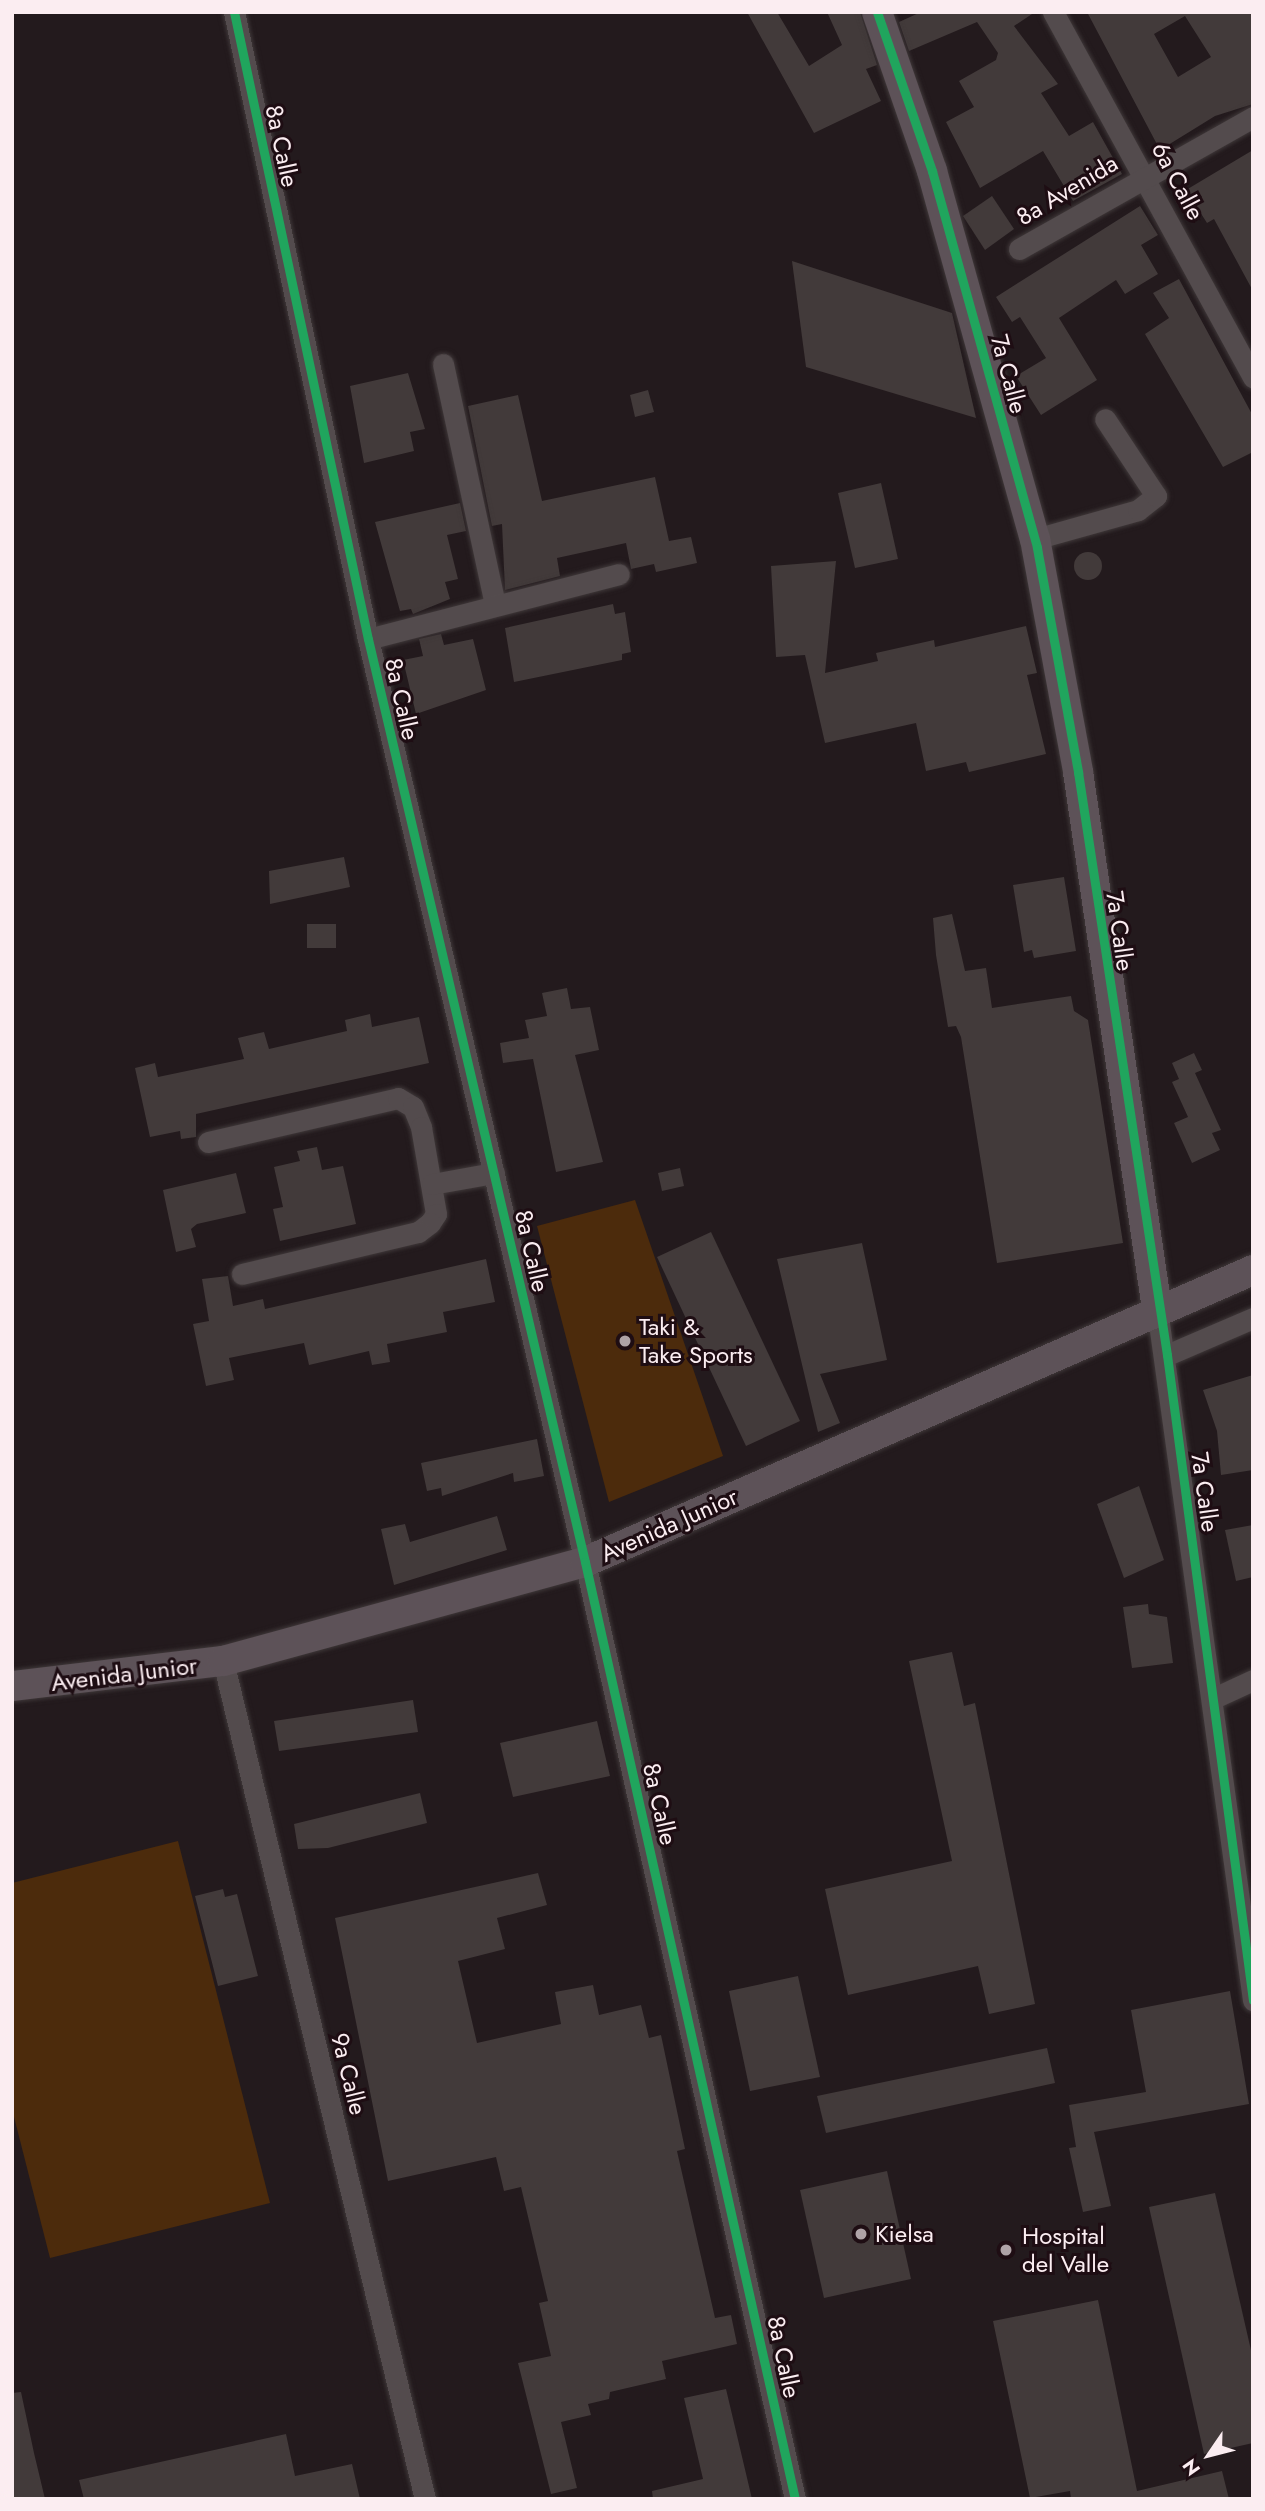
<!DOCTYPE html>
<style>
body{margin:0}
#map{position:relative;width:1265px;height:2511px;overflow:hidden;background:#231a1d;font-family:Jost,sans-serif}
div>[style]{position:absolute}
.green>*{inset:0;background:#4c2b0c}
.building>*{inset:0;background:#423a3a}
.round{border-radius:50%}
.roads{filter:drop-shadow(0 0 2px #3f3839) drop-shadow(0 0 2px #3f3839)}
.street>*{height:21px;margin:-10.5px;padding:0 10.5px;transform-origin:10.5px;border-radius:10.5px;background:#534b4d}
.secondary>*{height:30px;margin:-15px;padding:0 15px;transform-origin:15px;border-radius:15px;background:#5d5258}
.cycleway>*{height:9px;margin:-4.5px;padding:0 4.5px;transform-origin:4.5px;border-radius:4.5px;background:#20a55d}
.dots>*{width:19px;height:19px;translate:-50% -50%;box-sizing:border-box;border:4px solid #1e0d13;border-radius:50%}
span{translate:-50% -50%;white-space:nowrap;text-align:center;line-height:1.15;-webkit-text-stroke:6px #1e0d13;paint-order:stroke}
.street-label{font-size:24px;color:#fbedf1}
.poi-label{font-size:24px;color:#fbedf1}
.left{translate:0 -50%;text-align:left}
.frame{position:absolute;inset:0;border:14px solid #fbedf1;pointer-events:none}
.north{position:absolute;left:1174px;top:2420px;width:70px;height:70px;-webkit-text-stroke:5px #1e0d13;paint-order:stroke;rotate:235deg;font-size:19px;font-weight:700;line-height:28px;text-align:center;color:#fbedf1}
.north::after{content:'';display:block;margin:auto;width:24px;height:32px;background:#fbedf1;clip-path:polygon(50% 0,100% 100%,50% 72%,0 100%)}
</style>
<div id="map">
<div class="green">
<i style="clip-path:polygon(635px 1200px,723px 1456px,609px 1502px,537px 1226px)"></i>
<i style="clip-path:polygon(178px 1841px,270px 2203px,50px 2258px,12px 2109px,12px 1883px)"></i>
</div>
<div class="building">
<i style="clip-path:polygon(747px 12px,777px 12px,809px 66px,842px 45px,827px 12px,860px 12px,877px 65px,866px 69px,881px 101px,814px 133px)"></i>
<i style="clip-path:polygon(921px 12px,1035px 12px,1014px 26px,1058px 84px,1041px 93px,1069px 136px,1093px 122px,1122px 174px,1073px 201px,1043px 151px,980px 188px,946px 122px,974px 107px,959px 81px,996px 60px,998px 53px,977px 22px,909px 51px,899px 22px)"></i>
<i style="clip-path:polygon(evenodd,1087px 12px,1253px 12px,1253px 104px,1215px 116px,1160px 150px,1087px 12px,1185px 16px,1211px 57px,1178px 77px,1154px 34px,1185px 16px)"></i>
<i style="clip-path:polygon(1253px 150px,1253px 291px,1214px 219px,1207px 223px,1186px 190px)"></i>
<i style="clip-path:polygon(992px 196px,1014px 229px,985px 250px,963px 216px)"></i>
<i style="clip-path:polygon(1140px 206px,1158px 235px,1141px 245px,1158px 274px,1125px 294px,1116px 280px,1059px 318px,1097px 380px,1041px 415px,1016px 376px,1046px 358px,1020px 317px,1012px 322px,996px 297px)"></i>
<i style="clip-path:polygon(792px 261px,952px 313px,976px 418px,806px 367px)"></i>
<i style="clip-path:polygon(1179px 279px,1253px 416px,1253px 452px,1223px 467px,1145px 334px,1169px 318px,1153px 293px)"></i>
<i style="clip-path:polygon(408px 373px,425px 429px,410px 432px,414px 451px,364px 463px,350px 386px)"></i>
<i style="clip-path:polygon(648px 390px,654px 412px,635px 417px,630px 395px)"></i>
<i style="clip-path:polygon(518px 395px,542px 501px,655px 477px,669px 541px,691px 537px,697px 563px,656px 572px,654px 564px,631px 569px,626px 543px,557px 558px,560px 576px,505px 590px,502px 524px,492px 526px,468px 406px)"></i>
<i style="clip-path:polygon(881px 483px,898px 559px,855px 568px,838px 493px)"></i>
<i style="clip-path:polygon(460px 503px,466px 531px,447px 535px,458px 579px,445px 582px,450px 599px,413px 614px,411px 609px,400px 611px,375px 522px)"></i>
<i class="round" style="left:1074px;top:552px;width:28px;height:28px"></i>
<i style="clip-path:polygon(836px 561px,825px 673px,878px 661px,876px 653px,934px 640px,935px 647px,1026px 626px,1037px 673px,1027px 675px,1046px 754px,969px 772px,966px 762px,926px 771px,916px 723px,825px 743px,805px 655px,776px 657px,771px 566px)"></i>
<i style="clip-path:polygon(613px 604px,615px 614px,625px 612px,631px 652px,622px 654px,622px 660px,514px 682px,505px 628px)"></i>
<i style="clip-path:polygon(441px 634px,444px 645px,473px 639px,486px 690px,416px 714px,403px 660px,423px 656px,419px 639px)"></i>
<i style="clip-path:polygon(344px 857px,350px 887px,270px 904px,269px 871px)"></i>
<i style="clip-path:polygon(1064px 877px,1076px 951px,1034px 958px,1032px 950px,1024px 952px,1013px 885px)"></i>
<i style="clip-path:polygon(952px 914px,965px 971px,986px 968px,992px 1008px,1071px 996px,1074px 1011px,1088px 1020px,1123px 1243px,997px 1263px,961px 1037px,956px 1026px,948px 1027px,936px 955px,933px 918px)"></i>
<i style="clip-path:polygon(307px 924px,336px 924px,336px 948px,307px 948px)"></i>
<i style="clip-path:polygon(567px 988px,571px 1009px,590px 1007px,599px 1050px,575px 1055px,603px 1162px,556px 1172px,533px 1059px,503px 1063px,500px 1043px,529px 1038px,525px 1020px,547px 1016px,542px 993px)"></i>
<i style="clip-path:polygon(370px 1014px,372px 1027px,419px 1017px,429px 1063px,196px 1114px,196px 1137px,181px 1139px,180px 1131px,150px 1137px,135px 1068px,155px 1063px,158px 1077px,244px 1059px,238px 1038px,264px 1032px,269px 1049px,347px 1031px,345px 1020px)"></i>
<i style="clip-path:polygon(1194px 1053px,1202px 1070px,1195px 1073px,1221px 1130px,1212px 1133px,1220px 1150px,1192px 1163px,1174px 1123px,1188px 1117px,1172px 1082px,1179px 1079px,1172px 1063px)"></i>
<i style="clip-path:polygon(317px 1147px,322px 1170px,343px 1166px,356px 1224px,280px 1241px,273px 1209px,283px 1207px,274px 1167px,300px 1161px,297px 1151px)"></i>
<i style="clip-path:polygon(680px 1168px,684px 1186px,662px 1191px,658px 1173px)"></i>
<i style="clip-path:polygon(236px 1173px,246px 1213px,197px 1224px,191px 1229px,196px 1247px,176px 1252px,163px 1190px)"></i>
<i style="clip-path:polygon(711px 1232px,800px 1421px,746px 1446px,657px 1257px)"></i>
<i style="clip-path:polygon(862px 1243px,887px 1360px,820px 1374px,840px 1423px,818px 1432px,777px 1259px)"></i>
<i style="clip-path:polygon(486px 1259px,495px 1302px,443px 1312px,447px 1332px,387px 1344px,390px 1362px,372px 1365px,369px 1351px,309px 1365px,304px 1343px,229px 1358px,234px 1380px,206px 1386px,193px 1324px,209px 1321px,202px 1279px,228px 1276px,233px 1306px,263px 1299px,265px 1309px)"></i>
<i style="clip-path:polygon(1253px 1375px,1253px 1470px,1221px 1475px,1217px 1431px,1203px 1390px)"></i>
<i style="clip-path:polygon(537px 1439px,544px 1476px,514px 1482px,513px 1473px,442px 1496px,441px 1488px,427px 1491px,421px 1463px)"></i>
<i style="clip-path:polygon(1139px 1486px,1164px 1560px,1124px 1578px,1097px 1504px)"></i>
<i style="clip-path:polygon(497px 1516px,507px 1550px,394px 1585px,381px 1529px,405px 1524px,410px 1542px)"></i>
<i style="clip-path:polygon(1253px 1525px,1253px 1577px,1236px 1581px,1225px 1530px)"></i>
<i style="clip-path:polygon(1148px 1604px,1149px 1614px,1167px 1617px,1173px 1663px,1132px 1668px,1123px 1607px)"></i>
<i style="clip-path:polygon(952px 1652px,964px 1706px,975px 1703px,1035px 2004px,989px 2014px,978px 1966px,848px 1995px,825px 1889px,952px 1861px,909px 1661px)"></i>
<i style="clip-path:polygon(413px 1700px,418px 1732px,279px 1751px,274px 1721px)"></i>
<i style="clip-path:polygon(597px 1721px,610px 1776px,513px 1797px,500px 1743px)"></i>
<i style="clip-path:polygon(420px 1793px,427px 1823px,328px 1848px,298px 1849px,294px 1824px)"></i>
<i style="clip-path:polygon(538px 1873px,547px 1905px,497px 1918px,505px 1949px,458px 1961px,477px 2043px,561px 2024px,555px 1992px,593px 1985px,599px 2015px,641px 2005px,649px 2038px,661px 2035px,685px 2149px,677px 2151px,715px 2318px,731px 2315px,737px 2344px,662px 2361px,666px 2379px,610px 2392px,609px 2399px,588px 2404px,591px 2415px,561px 2422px,577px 2488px,551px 2494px,518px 2363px,551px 2356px,539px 2303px,548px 2301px,521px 2187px,504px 2191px,496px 2157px,388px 2181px,335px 1918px)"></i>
<i style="clip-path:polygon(223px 1889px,225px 1897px,237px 1894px,258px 1976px,218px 1986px,195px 1896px)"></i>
<i style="clip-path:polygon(798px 1976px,820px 2077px,750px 2091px,729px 1991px)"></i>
<i style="clip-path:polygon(1230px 1991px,1249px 2104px,1094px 2132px,1111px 2206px,1083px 2212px,1069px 2148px,1076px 2147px,1069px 2105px,1146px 2092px,1131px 2010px)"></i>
<i style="clip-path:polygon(1047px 2048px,1055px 2083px,826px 2133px,817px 2096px)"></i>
<i style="clip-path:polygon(887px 2171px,911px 2279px,824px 2298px,800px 2190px)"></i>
<i style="clip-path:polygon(1215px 2193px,1253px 2359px,1253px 2443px,1204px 2454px,1149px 2207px)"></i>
<i style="clip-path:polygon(1098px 2300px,1137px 2491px,1222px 2471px,1229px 2499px,1071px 2499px,1070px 2491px,1030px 2498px,993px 2321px)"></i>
<i style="clip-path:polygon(726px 2389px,752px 2499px,653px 2499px,652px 2491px,703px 2479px,684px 2398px)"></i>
<i style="clip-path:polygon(21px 2392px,34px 2453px,45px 2499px,12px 2499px,12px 2393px)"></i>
<i style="clip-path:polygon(286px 2434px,295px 2476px,352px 2464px,360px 2499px,84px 2499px,79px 2480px)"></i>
</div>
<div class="roads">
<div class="street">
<i style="left:234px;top:12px;width:641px;rotate:77.94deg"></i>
<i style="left:368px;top:639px;width:948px;rotate:76.77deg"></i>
<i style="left:585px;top:1562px;width:960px;rotate:77.37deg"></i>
<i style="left:1053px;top:12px;width:417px;rotate:61.3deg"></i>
<i style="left:1019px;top:249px;width:269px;rotate:-29.4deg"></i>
<i style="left:443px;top:364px;width:246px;rotate:77.8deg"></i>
<i style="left:1035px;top:539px;width:107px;rotate:-15.7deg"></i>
<i style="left:1138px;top:510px;width:23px;rotate:-38deg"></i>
<i style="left:1156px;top:496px;width:92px;rotate:-123.5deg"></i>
<i style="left:368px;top:639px;width:259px;rotate:-14.5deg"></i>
<i style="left:208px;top:1142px;width:195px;rotate:-13deg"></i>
<i style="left:398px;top:1098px;width:17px;rotate:31deg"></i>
<i style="left:413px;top:1107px;width:22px;rotate:68deg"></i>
<i style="left:421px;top:1127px;width:88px;rotate:80.2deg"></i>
<i style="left:436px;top:1214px;width:11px;rotate:124deg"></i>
<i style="left:430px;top:1223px;width:15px;rotate:143deg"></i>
<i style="left:418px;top:1232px;width:181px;rotate:166.6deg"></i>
<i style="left:432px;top:1184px;width:63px;rotate:-10.1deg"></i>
<i style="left:1157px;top:1309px;width:698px;rotate:82.09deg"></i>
<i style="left:1167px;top:1355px;width:94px;rotate:-23.3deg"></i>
<i style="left:223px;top:1661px;width:862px;rotate:76.45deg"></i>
<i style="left:1214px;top:1698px;width:43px;rotate:-24.8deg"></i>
</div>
<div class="secondary">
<i style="left:877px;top:12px;width:168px;rotate:70.9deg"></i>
<i style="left:932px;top:171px;width:382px;rotate:74.4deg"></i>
<i style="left:1035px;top:539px;width:237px;rotate:79.5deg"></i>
<i style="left:1078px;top:772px;width:543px;rotate:81.63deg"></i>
<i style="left:12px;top:1686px;width:212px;rotate:-6.8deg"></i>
<i style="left:223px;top:1661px;width:375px;rotate:-15.3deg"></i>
<i style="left:585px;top:1562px;width:729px;rotate:-23.61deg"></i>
</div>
</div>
<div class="cycleway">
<i style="left:234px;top:12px;width:641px;rotate:77.94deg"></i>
<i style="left:368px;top:639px;width:948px;rotate:76.77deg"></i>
<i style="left:585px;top:1562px;width:960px;rotate:77.37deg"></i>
<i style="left:877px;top:12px;width:168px;rotate:70.9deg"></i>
<i style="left:932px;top:171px;width:391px;rotate:74.4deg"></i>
<i style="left:1037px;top:548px;width:228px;rotate:79.6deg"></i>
<i style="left:1078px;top:772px;width:590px;rotate:81.32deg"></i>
<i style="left:1167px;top:1355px;width:651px;rotate:82.41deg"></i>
</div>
<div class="dots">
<i style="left:625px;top:1341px;background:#afa3a7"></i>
<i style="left:861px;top:2234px;background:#afa3a7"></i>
<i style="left:1006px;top:2250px;background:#afa3a7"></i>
</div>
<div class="street-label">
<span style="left:282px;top:146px;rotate:78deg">8a Calle</span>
<span style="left:1178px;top:181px;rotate:62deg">6a Calle</span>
<span style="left:1067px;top:190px;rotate:-31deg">8a Avenida</span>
<span style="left:1009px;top:374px;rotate:75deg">7a Calle</span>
<span style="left:402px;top:699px;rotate:77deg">8a Calle</span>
<span style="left:1120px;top:931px;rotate:82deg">7a Calle</span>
<span style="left:532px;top:1251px;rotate:77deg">8a Calle</span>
<span style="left:1205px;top:1492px;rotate:82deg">7a Calle</span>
<span style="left:669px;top:1525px;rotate:-24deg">Avenida Junior</span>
<span style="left:124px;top:1674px;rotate:-7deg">Avenida Junior</span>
<span style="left:660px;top:1804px;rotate:77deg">8a Calle</span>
<span style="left:349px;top:2074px;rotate:76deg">9a Calle</span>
<span style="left:784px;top:2357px;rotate:78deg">8a Calle</span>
</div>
<div class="poi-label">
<span class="left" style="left:639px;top:1341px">Taki &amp;<br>Take Sports</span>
<span class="left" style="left:875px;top:2234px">Kielsa</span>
<span class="left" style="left:1022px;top:2250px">Hospital<br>del Valle</span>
</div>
<div class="frame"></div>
<div class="north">N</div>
</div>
